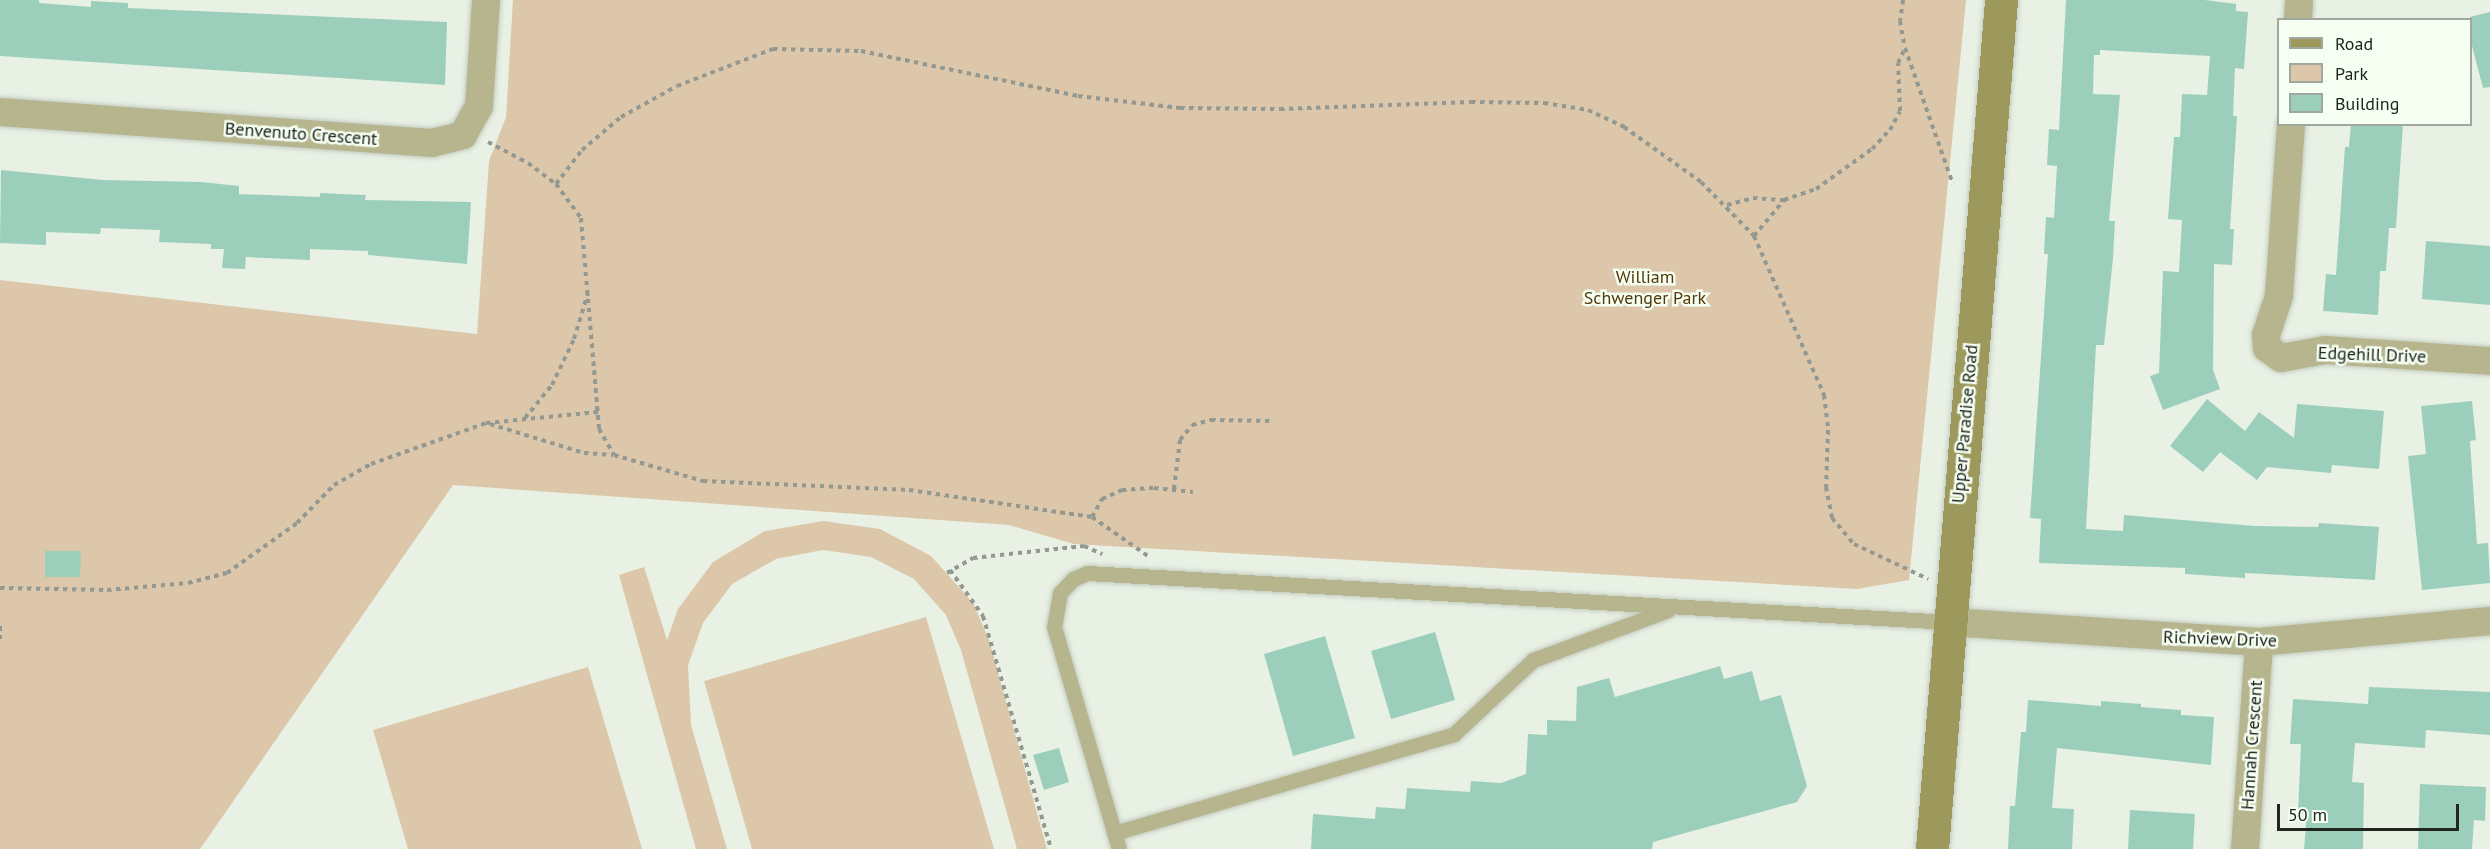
<!DOCTYPE html>
<style>
body{margin:0}
#map{position:relative;width:2490px;height:849px;overflow:hidden;background:#e8f1e4;font-family:"PT Sans",sans-serif}
div>[style]{position:absolute}
.green>*{inset:0;background:#dcc7ab}
.building>*{inset:0;background:#9ccfbb}
.path>*{height:4px;margin-top:-2px;transform-origin:0;background:repeating-linear-gradient(90deg,#939990 0 4.5px,transparent 0 9px)}
.roads{filter:drop-shadow(0 0 2px #c4ccc1) drop-shadow(0 0 2px #c4ccc1)}
.lane>*{height:15px;margin:-7.5px;padding:0 7.5px;transform-origin:7.5px;border-radius:7.5px;background:#b7b58e}
.street>*{height:28px;margin:-14px;padding:0 14px;transform-origin:14px;border-radius:14px;background:#b7b58e}
.secondary>*{height:33px;margin:-16.5px;padding:0 16.5px;transform-origin:16.5px;border-radius:16.5px;background:#9d995d}
span{translate:-50% -50%;white-space:nowrap;text-align:center;line-height:1.15;-webkit-text-stroke:5px #f5fff2;paint-order:stroke}
.street-label{font-size:18px;color:#21241f}
.park-label{font-size:18px;color:#553809}
.legend{position:absolute;left:2277px;top:18px;width:195px;height:108px;box-sizing:border-box;background:#f5fff2;border:2px solid #a0a79e;margin:0;padding:8px 10px;list-style:none;font-size:18px;color:#21241f}
.legend li{display:flex;align-items:center;gap:12px;height:30px}
.legend b{width:30px;border:2px solid #a0a79e}
.scale{position:absolute;left:2277px;top:804px;width:182px;height:27px;box-sizing:border-box;border:3px solid #21241f;border-top:0;padding-left:8px;font-size:18px;line-height:21px;white-space:nowrap;color:#21241f;-webkit-text-stroke:4px #f5fff2;paint-order:stroke}
</style>
<div id="map">
<div class="green">
<i style="clip-path:polygon(513px 0,1966px 0,1909px 580px,1857px 589px,1074px 544px,1009px 525px,453px 485px,200px 849px,0 849px,0 280px,477px 334px,489px 161px,506px 117px)"></i>
<i style="clip-path:polygon(823px 521px,880px 529px,931px 556px,973px 603px,989px 640px,1047px 849px,1017px 849px,961px 650px,946px 615px,914px 579px,871px 557px,823px 550px,776px 559px,732px 584px,703px 623px,688px 665px,691px 725px,727px 849px,696px 849px,619px 575px,644px 567px,667px 640px,678px 609px,713px 562px,765px 531px)"></i>
<i style="clip-path:polygon(926px 617px,994px 849px,752px 849px,704px 681px)"></i>
<i style="clip-path:polygon(588px 667px,642px 849px,408px 849px,373px 730px)"></i>
</div>
<div class="building">
<i style="clip-path:polygon(0 0,39px 0,39px 3px,91px 7px,91px 1px,128px 3px,128px 8px,447px 22px,445px 85px,0 56px)"></i>
<i style="clip-path:polygon(2066px 0,2205px 0,2236px 4px,2236px 11px,2248px 12px,2244px 69px,2235px 68px,2233px 116px,2237px 116px,2230px 229px,2234px 229px,2232px 265px,2214px 264px,2213px 370px,2220px 389px,2163px 410px,2150px 376px,2159px 373px,2163px 271px,2179px 272px,2182px 220px,2168px 219px,2174px 137px,2180px 137px,2182px 94px,2207px 95px,2210px 56px,2100px 50px,2100px 55px,2094px 55px,2093px 94px,2120px 95px,2109px 221px,2115px 221px,2113px 258px,2104px 345px,2096px 345px,2086px 529px,2123px 531px,2124px 515px,2254px 526px,2318px 527px,2319px 523px,2379px 527px,2375px 580px,2245px 573px,2245px 578px,2185px 574px,2185px 568px,2039px 563px,2041px 519px,2030px 518px,2048px 254px,2044px 254px,2046px 217px,2054px 218px,2057px 166px,2047px 165px,2049px 129px,2059px 130px)"></i>
<i style="clip-path:polygon(2490px 12px,2490px 87px,2483px 88px,2470px 38px,2470px 17px)"></i>
<i style="clip-path:polygon(2351px 124px,2403px 124px,2396px 228px,2389px 228px,2386px 271px,2380px 271px,2378px 315px,2323px 311px,2326px 274px,2336px 275px,2345px 147px,2349px 147px)"></i>
<i style="clip-path:polygon(1px 170px,103px 180px,201px 182px,239px 186px,239px 194px,320px 197px,320px 193px,366px 195px,365px 200px,471px 202px,467px 264px,368px 255px,368px 251px,310px 249px,310px 260px,246px 257px,245px 269px,222px 268px,224px 249px,211px 249px,211px 244px,159px 242px,160px 230px,101px 228px,100px 234px,46px 232px,46px 245px,0 243px)"></i>
<i style="clip-path:polygon(2426px 241px,2490px 246px,2490px 305px,2422px 299px)"></i>
<i style="clip-path:polygon(2207px 399px,2245px 431px,2259px 412px,2294px 438px,2297px 404px,2384px 411px,2379px 469px,2332px 465px,2331px 473px,2267px 467px,2257px 480px,2220px 452px,2203px 472px,2170px 446px)"></i>
<i style="clip-path:polygon(2472px 401px,2476px 440px,2470px 441px,2477px 544px,2488px 543px,2490px 583px,2422px 590px,2408px 456px,2426px 454px,2421px 406px)"></i>
<i style="clip-path:polygon(45px 551px,81px 551px,80px 577px,45px 577px)"></i>
<i style="clip-path:polygon(1435px 632px,1455px 700px,1391px 719px,1371px 651px)"></i>
<i style="clip-path:polygon(1325px 636px,1355px 738px,1293px 756px,1264px 654px)"></i>
<i style="clip-path:polygon(1720px 666px,1724px 679px,1752px 671px,1760px 701px,1781px 695px,1807px 786px,1797px 802px,1653px 842px,1652px 849px,1311px 849px,1313px 814px,1375px 819px,1376px 807px,1405px 809px,1407px 788px,1470px 792px,1471px 781px,1501px 783px,1526px 774px,1528px 734px,1547px 735px,1547px 720px,1576px 721px,1577px 687px,1609px 678px,1615px 697px)"></i>
<i style="clip-path:polygon(2369px 687px,2490px 692px,2490px 735px,2426px 730px,2425px 748px,2355px 743px,2352px 782px,2364px 783px,2363px 849px,2304px 849px,2307px 814px,2298px 813px,2301px 744px,2290px 744px,2293px 699px,2368px 704px)"></i>
<i style="clip-path:polygon(2028px 700px,2101px 706px,2101px 701px,2141px 704px,2141px 707px,2181px 710px,2181px 715px,2214px 717px,2211px 765px,2057px 748px,2052px 808px,2074px 809px,2072px 849px,2008px 849px,2010px 806px,2015px 806px,2021px 732px,2026px 732px)"></i>
<i style="clip-path:polygon(1059px 748px,1069px 782px,1044px 790px,1033px 755px)"></i>
<i style="clip-path:polygon(2420px 784px,2486px 787px,2485px 821px,2474px 820px,2472px 849px,2418px 849px)"></i>
<i style="clip-path:polygon(2130px 810px,2195px 814px,2193px 849px,2128px 849px)"></i>
</div>
<div class="path">
<i style="left:1903px;top:0;width:21px;rotate:98deg"></i>
<i style="left:1900px;top:21px;width:27px;rotate:80deg"></i>
<i style="left:1905px;top:48px;width:144px;rotate:70.6deg"></i>
<i style="left:488px;top:142px;width:45px;rotate:27.7deg"></i>
<i style="left:528px;top:163px;width:35px;rotate:37deg"></i>
<i style="left:556px;top:184px;width:42px;rotate:53.7deg"></i>
<i style="left:581px;top:218px;width:212px;rotate:85.1deg"></i>
<i style="left:599px;top:429px;width:30px;rotate:60deg"></i>
<i style="left:614px;top:455px;width:93px;rotate:16.3deg"></i>
<i style="left:703px;top:481px;width:206px;rotate:2.5deg"></i>
<i style="left:909px;top:490px;width:185px;rotate:8.4deg"></i>
<i style="left:1092px;top:517px;width:68px;rotate:34.9deg"></i>
<i style="left:556px;top:184px;width:43px;rotate:-52.6deg"></i>
<i style="left:582px;top:150px;width:51px;rotate:-40.2deg"></i>
<i style="left:621px;top:117px;width:64px;rotate:-29deg"></i>
<i style="left:677px;top:86px;width:103px;rotate:-21.1deg"></i>
<i style="left:773px;top:49px;width:88px;rotate:1.3deg"></i>
<i style="left:861px;top:51px;width:222px;rotate:11.7deg"></i>
<i style="left:1078px;top:96px;width:103px;rotate:6.7deg"></i>
<i style="left:1180px;top:108px;width:100px;rotate:0.6deg"></i>
<i style="left:1280px;top:109px;width:191px;rotate:-2.1deg"></i>
<i style="left:1471px;top:102px;width:73px;rotate:0.8deg"></i>
<i style="left:1544px;top:103px;width:45px;rotate:9deg"></i>
<i style="left:1588px;top:110px;width:40px;rotate:25deg"></i>
<i style="left:1624px;top:127px;width:95px;rotate:35.5deg"></i>
<i style="left:1701px;top:182px;width:76px;rotate:45.5deg"></i>
<i style="left:1754px;top:236px;width:174px;rotate:66.2deg"></i>
<i style="left:1824px;top:395px;width:35px;rotate:83deg"></i>
<i style="left:1828px;top:430px;width:57px;rotate:92deg"></i>
<i style="left:1826px;top:487px;width:32px;rotate:79deg"></i>
<i style="left:1832px;top:518px;width:34px;rotate:50deg"></i>
<i style="left:1854px;top:544px;width:82px;rotate:25.3deg"></i>
<i style="left:1727px;top:205px;width:27px;rotate:-15deg"></i>
<i style="left:1753px;top:198px;width:31px;rotate:4deg"></i>
<i style="left:1754px;top:236px;width:47px;rotate:-50.2deg"></i>
<i style="left:1784px;top:200px;width:34px;rotate:-19deg"></i>
<i style="left:1816px;top:189px;width:69px;rotate:-35.5deg"></i>
<i style="left:1872px;top:149px;width:26px;rotate:-47deg"></i>
<i style="left:1890px;top:130px;width:21px;rotate:-62deg"></i>
<i style="left:1900px;top:111px;width:48px;rotate:-92.4deg"></i>
<i style="left:1898px;top:63px;width:17px;rotate:-65deg"></i>
<i style="left:525px;top:418px;width:43px;rotate:-50.7deg"></i>
<i style="left:552px;top:385px;width:51px;rotate:-64.4deg"></i>
<i style="left:574px;top:339px;width:48px;rotate:-73.1deg"></i>
<i style="left:490px;top:424px;width:98px;rotate:17.1deg"></i>
<i style="left:584px;top:453px;width:29px;rotate:4deg"></i>
<i style="left:1174px;top:489px;width:49px;rotate:-83deg"></i>
<i style="left:1180px;top:440px;width:19px;rotate:-51deg"></i>
<i style="left:1192px;top:425px;width:20px;rotate:-15deg"></i>
<i style="left:1211px;top:420px;width:62px;rotate:0.9deg"></i>
<i style="left:1092px;top:517px;width:21px;rotate:-61deg"></i>
<i style="left:1102px;top:499px;width:22px;rotate:-24deg"></i>
<i style="left:1122px;top:490px;width:32px;rotate:-4deg"></i>
<i style="left:1154px;top:488px;width:39px;rotate:6deg"></i>
<i style="left:950px;top:570px;width:57px;rotate:54.3deg"></i>
<i style="left:983px;top:616px;width:243px;rotate:73.7deg"></i>
<i style="left:947px;top:573px;width:30px;rotate:-30deg"></i>
<i style="left:973px;top:558px;width:112px;rotate:-6.2deg"></i>
<i style="left:1084px;top:546px;width:20px;rotate:24deg"></i>
<i style="left:0;top:588px;width:107px;rotate:1.1deg"></i>
<i style="left:107px;top:590px;width:81px;rotate:-4.9deg"></i>
<i style="left:188px;top:583px;width:40px;rotate:-14.4deg"></i>
<i style="left:227px;top:573px;width:86px;rotate:-35.5deg"></i>
<i style="left:297px;top:523px;width:53px;rotate:-45.8deg"></i>
<i style="left:334px;top:485px;width:43px;rotate:-29.6deg"></i>
<i style="left:371px;top:464px;width:122px;rotate:-19.6deg"></i>
<i style="left:486px;top:423px;width:113px;rotate:-5.6deg"></i>
<i style="left:0;top:626px;width:13px;rotate:90deg"></i>
</div>
<div class="roads">
<div class="lane">
<i style="left:1114px;top:833px;width:354px;rotate:-16.2deg"></i>
<i style="left:1454px;top:734px;width:108px;rotate:-43.1deg"></i>
<i style="left:1533px;top:660px;width:144px;rotate:-20.3deg"></i>
<i style="left:1119px;top:849px;width:231px;rotate:-106.3deg"></i>
<i style="left:1054px;top:627px;width:35px;rotate:-80deg"></i>
<i style="left:1060px;top:593px;width:19px;rotate:-47deg"></i>
<i style="left:1073px;top:579px;width:15px;rotate:-23deg"></i>
<i style="left:1087px;top:573px;width:863px;rotate:3.25deg"></i>
</div>
<div class="street">
<i style="left:2298px;top:20px;width:20px;rotate:-87deg"></i>
<i style="left:0;top:112px;width:433px;rotate:4.1deg"></i>
<i style="left:432px;top:143px;width:32px;rotate:-14deg"></i>
<i style="left:463px;top:135px;width:33px;rotate:-61deg"></i>
<i style="left:479px;top:106px;width:106px;rotate:-86.2deg"></i>
<i style="left:2291px;top:124px;width:172px;rotate:94deg"></i>
<i style="left:2279px;top:296px;width:41px;rotate:108.4deg"></i>
<i style="left:2266px;top:335px;width:13px;rotate:86deg"></i>
<i style="left:2267px;top:348px;width:17px;rotate:36deg"></i>
<i style="left:2281px;top:358px;width:45px;rotate:-10.3deg"></i>
<i style="left:2325px;top:350px;width:165px;rotate:3.8deg"></i>
<i style="left:1949px;top:622px;width:311px;rotate:3.7deg"></i>
<i style="left:2259px;top:642px;width:232px;rotate:-5.2deg"></i>
<i style="left:2245px;top:849px;width:207px;rotate:-86.1deg"></i>
</div>
<div class="secondary">
<i style="left:1932px;top:849px;width:852px;rotate:-85.35deg"></i>
</div>
</div>
<div class="street-label">
<span style="left:301px;top:134px;rotate:4deg">Benvenuto Crescent</span>
<span style="left:2372px;top:355px;rotate:2deg">Edgehill Drive</span>
<span style="left:1965px;top:424px;rotate:-85deg">Upper Paradise Road</span>
<span style="left:2220px;top:639px;rotate:2deg">Richview Drive</span>
<span style="left:2252px;top:745px;rotate:-86deg">Hannah Crescent</span>
</div>
<div class="park-label">
<span style="left:1645px;top:288px">William<br>Schwenger Park</span>
</div>
<ul class="legend">
<li><b style="height:8px;background:#9d995d"></b>Road</li>
<li><b style="height:16px;background:#dcc7ab"></b>Park</li>
<li><b style="height:16px;background:#9ccfbb"></b>Building</li>
</ul>
<div class="scale">50 m</div>
</div>
